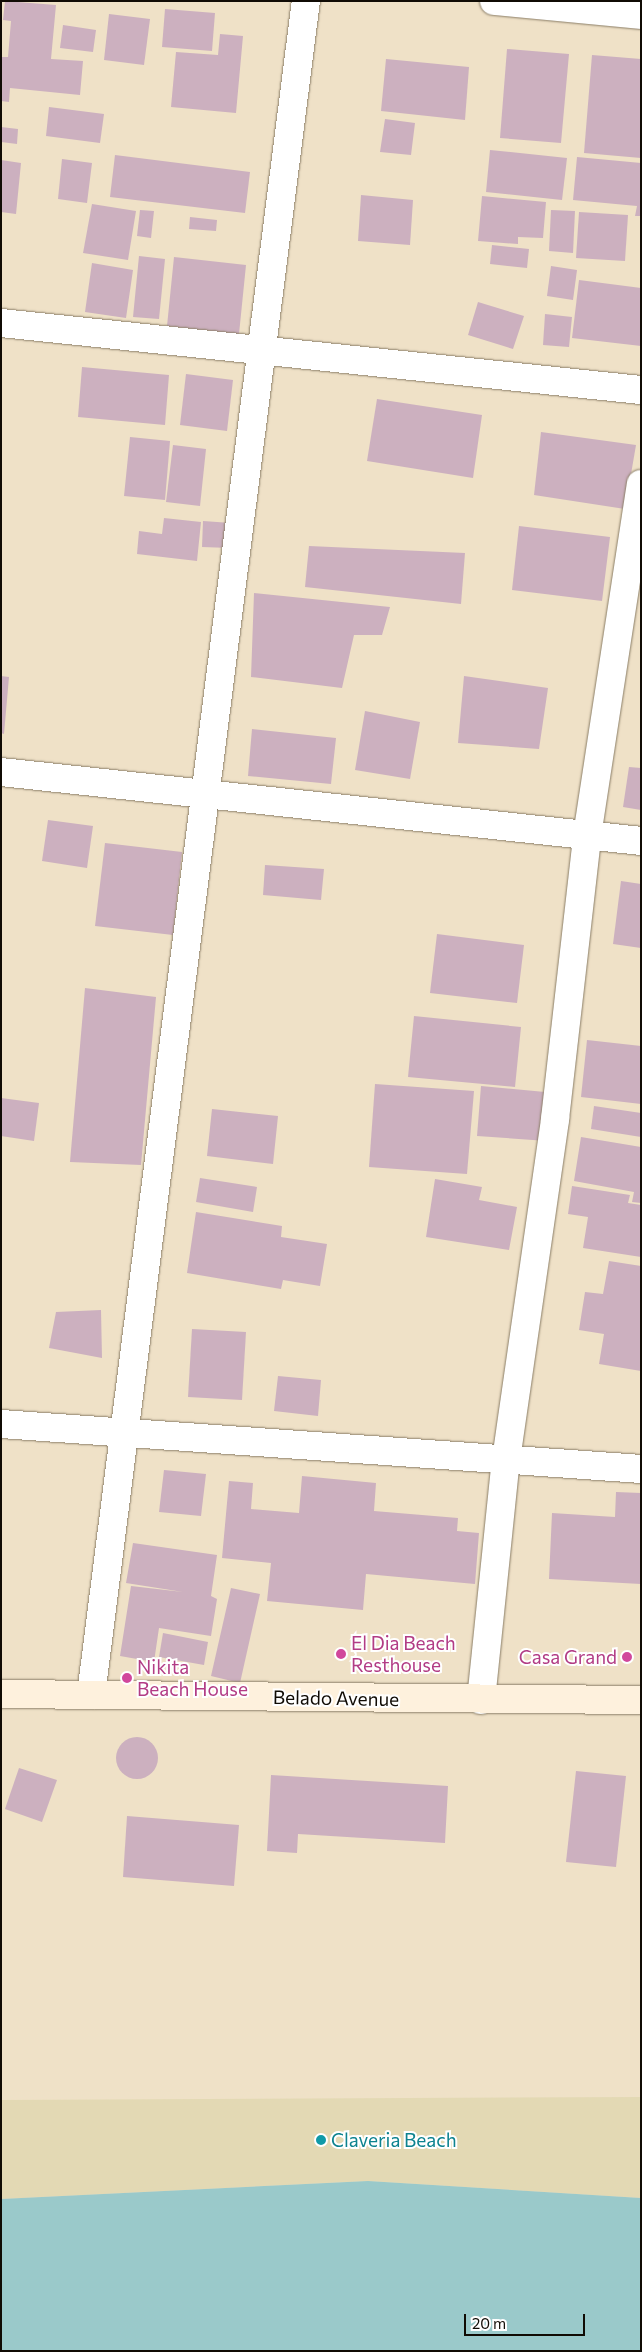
<!DOCTYPE html>
<style>
body{margin:0}
#map{position:relative;width:642px;height:2352px;overflow:hidden;background:#efe1c7;font-family:Commissioner,sans-serif}
div>[style]{position:absolute}
.sand>*{inset:0;background:#e3d9b4}
.water>*{inset:0;background:#9ac9ca}
.building>*{inset:0;background:#ccb0bf}
.round{border-radius:50%}
.roads{filter:drop-shadow(0 0 1px #8a7d66) drop-shadow(0 0 1px #8a7d66)}
.street>*{height:28px;margin:-14px;padding:0 14px;transform-origin:14px;border-radius:14px;background:#fff}
.secondary>*{height:28px;margin:-14px;padding:0 14px;transform-origin:14px;border-radius:14px;background:#fef1dd}
.dots>*{width:14px;height:14px;translate:-50% -50%;box-sizing:border-box;border:2px solid #fff;border-radius:50%}
span{translate:-50% -50%;white-space:nowrap;text-align:center;line-height:1.15;-webkit-text-stroke:4px #fff;paint-order:stroke}
.hotel-label{font-size:19px;color:#b23c85}
.left{translate:0 -50%;text-align:left}
.right{translate:-100% -50%;text-align:right}
.street-label{font-size:19px;color:#100b04}
.culture-label{font-size:19px;color:#0d838f}
.frame{position:absolute;inset:0;border:2px solid #100b04;pointer-events:none}
.scale{position:absolute;left:464px;top:2314px;width:121px;height:22px;box-sizing:border-box;border:2px solid #100b04;border-top:0;padding-left:6px;font-size:15px;line-height:18px;white-space:nowrap;color:#100b04;-webkit-text-stroke:4px #fff;paint-order:stroke}
</style>
<div id="map">
<div class="sand">
<i style="clip-path:polygon(641px 2097px,641px 2198px,368px 2181px,1px 2199px,1px 2100px)"></i>
</div>
<div class="water">
<i style="clip-path:polygon(368px 2181px,641px 2198px,641px 2351px,1px 2351px,1px 2199px)"></i>
</div>
<div class="building">
<i style="clip-path:polygon(5px 1px,56px 5px,51px 59px,83px 61px,80px 95px,10px 88px,9px 102px,1px 101px,1px 57px,8px 57px,11px 21px,3px 20px)"></i>
<i style="clip-path:polygon(165px 9px,215px 13px,212px 51px,162px 47px)"></i>
<i style="clip-path:polygon(109px 14px,150px 19px,144px 65px,104px 60px)"></i>
<i style="clip-path:polygon(63px 25px,96px 30px,93px 52px,60px 48px)"></i>
<i style="clip-path:polygon(220px 34px,243px 36px,236px 113px,171px 107px,176px 52px,218px 55px)"></i>
<i style="clip-path:polygon(507px 49px,569px 54px,561px 143px,500px 138px)"></i>
<i style="clip-path:polygon(592px 55px,641px 59px,641px 158px,584px 153px)"></i>
<i style="clip-path:polygon(386px 59px,469px 67px,465px 120px,381px 111px)"></i>
<i style="clip-path:polygon(49px 107px,104px 114px,100px 143px,46px 136px)"></i>
<i style="clip-path:polygon(385px 119px,415px 123px,411px 155px,380px 152px)"></i>
<i style="clip-path:polygon(1px 127px,18px 129px,17px 144px,1px 142px)"></i>
<i style="clip-path:polygon(490px 150px,567px 158px,562px 200px,486px 192px)"></i>
<i style="clip-path:polygon(115px 155px,250px 172px,245px 213px,110px 197px)"></i>
<i style="clip-path:polygon(577px 157px,641px 163px,641px 216px,635px 216px,637px 206px,573px 200px)"></i>
<i style="clip-path:polygon(62px 159px,92px 163px,87px 203px,58px 199px)"></i>
<i style="clip-path:polygon(1px 160px,21px 163px,16px 214px,1px 212px)"></i>
<i style="clip-path:polygon(361px 195px,413px 200px,410px 245px,358px 241px)"></i>
<i style="clip-path:polygon(482px 196px,546px 202px,543px 238px,518px 237px,518px 244px,478px 241px)"></i>
<i style="clip-path:polygon(92px 204px,136px 211px,128px 260px,83px 253px)"></i>
<i style="clip-path:polygon(140px 210px,154px 211px,151px 238px,137px 236px)"></i>
<i style="clip-path:polygon(551px 210px,575px 211px,573px 253px,549px 251px)"></i>
<i style="clip-path:polygon(579px 212px,628px 215px,625px 261px,576px 258px)"></i>
<i style="clip-path:polygon(190px 217px,217px 220px,216px 231px,189px 229px)"></i>
<i style="clip-path:polygon(492px 245px,529px 249px,527px 268px,490px 264px)"></i>
<i style="clip-path:polygon(139px 256px,165px 259px,159px 319px,133px 317px)"></i>
<i style="clip-path:polygon(174px 257px,246px 265px,239px 334px,167px 326px)"></i>
<i style="clip-path:polygon(92px 263px,133px 270px,126px 318px,85px 312px)"></i>
<i style="clip-path:polygon(551px 266px,577px 270px,573px 300px,547px 296px)"></i>
<i style="clip-path:polygon(579px 280px,641px 288px,641px 346px,572px 338px)"></i>
<i style="clip-path:polygon(478px 302px,524px 316px,513px 349px,468px 335px)"></i>
<i style="clip-path:polygon(545px 314px,572px 317px,569px 347px,543px 345px)"></i>
<i style="clip-path:polygon(82px 367px,169px 375px,165px 425px,78px 417px)"></i>
<i style="clip-path:polygon(186px 374px,233px 380px,227px 431px,180px 425px)"></i>
<i style="clip-path:polygon(377px 399px,482px 415px,473px 478px,367px 461px)"></i>
<i style="clip-path:polygon(541px 432px,636px 445px,625px 509px,534px 495px)"></i>
<i style="clip-path:polygon(130px 437px,170px 441px,165px 500px,124px 496px)"></i>
<i style="clip-path:polygon(173px 445px,206px 449px,200px 506px,166px 502px)"></i>
<i style="clip-path:polygon(164px 518px,201px 522px,197px 561px,137px 554px,139px 531px,162px 534px)"></i>
<i style="clip-path:polygon(203px 521px,231px 523px,230px 548px,202px 547px)"></i>
<i style="clip-path:polygon(519px 526px,610px 537px,602px 601px,512px 590px)"></i>
<i style="clip-path:polygon(309px 546px,465px 553px,461px 604px,305px 587px)"></i>
<i style="clip-path:polygon(254px 593px,390px 607px,382px 635px,354px 635px,342px 688px,251px 677px)"></i>
<i style="clip-path:polygon(1px 676px,9px 677px,4px 734px,1px 733px)"></i>
<i style="clip-path:polygon(464px 676px,548px 688px,539px 749px,458px 743px)"></i>
<i style="clip-path:polygon(365px 711px,420px 722px,410px 779px,355px 770px)"></i>
<i style="clip-path:polygon(252px 729px,336px 738px,331px 784px,248px 776px)"></i>
<i style="clip-path:polygon(629px 767px,641px 768px,641px 810px,623px 807px)"></i>
<i style="clip-path:polygon(48px 820px,93px 826px,87px 868px,42px 861px)"></i>
<i style="clip-path:polygon(105px 843px,182px 852px,173px 935px,95px 926px)"></i>
<i style="clip-path:polygon(265px 865px,324px 869px,321px 900px,263px 895px)"></i>
<i style="clip-path:polygon(621px 881px,641px 884px,641px 948px,613px 944px)"></i>
<i style="clip-path:polygon(437px 934px,524px 945px,517px 1003px,430px 993px)"></i>
<i style="clip-path:polygon(85px 988px,156px 997px,141px 1165px,70px 1162px)"></i>
<i style="clip-path:polygon(414px 1016px,521px 1027px,515px 1087px,408px 1077px)"></i>
<i style="clip-path:polygon(587px 1040px,641px 1046px,641px 1104px,581px 1097px)"></i>
<i style="clip-path:polygon(375px 1084px,474px 1091px,467px 1174px,369px 1167px)"></i>
<i style="clip-path:polygon(481px 1086px,545px 1092px,547px 1141px,477px 1136px)"></i>
<i style="clip-path:polygon(1px 1098px,39px 1103px,34px 1141px,1px 1136px)"></i>
<i style="clip-path:polygon(594px 1106px,641px 1113px,641px 1137px,591px 1129px)"></i>
<i style="clip-path:polygon(212px 1109px,278px 1116px,273px 1164px,207px 1156px)"></i>
<i style="clip-path:polygon(581px 1137px,641px 1147px,641px 1203px,632px 1202px,634px 1192px,574px 1181px)"></i>
<i style="clip-path:polygon(200px 1178px,257px 1187px,253px 1212px,196px 1202px)"></i>
<i style="clip-path:polygon(435px 1179px,482px 1187px,479px 1200px,517px 1207px,509px 1250px,426px 1237px)"></i>
<i style="clip-path:polygon(572px 1186px,630px 1195px,628px 1203px,641px 1205px,641px 1257px,583px 1248px,588px 1217px,568px 1214px)"></i>
<i style="clip-path:polygon(196px 1212px,282px 1226px,281px 1237px,327px 1244px,320px 1286px,283px 1280px,281px 1289px,187px 1273px)"></i>
<i style="clip-path:polygon(609px 1261px,641px 1266px,641px 1371px,599px 1364px,604px 1334px,579px 1330px,585px 1292px,603px 1294px)"></i>
<i style="clip-path:polygon(101px 1310px,102px 1358px,49px 1348px,56px 1312px)"></i>
<i style="clip-path:polygon(192px 1329px,246px 1332px,242px 1400px,188px 1397px)"></i>
<i style="clip-path:polygon(278px 1376px,321px 1380px,318px 1416px,274px 1411px)"></i>
<i style="clip-path:polygon(164px 1470px,206px 1474px,201px 1516px,159px 1512px)"></i>
<i style="clip-path:polygon(302px 1476px,376px 1483px,374px 1511px,458px 1518px,457px 1531px,479px 1533px,475px 1584px,366px 1574px,363px 1610px,267px 1601px,271px 1563px,222px 1558px,229px 1481px,253px 1483px,251px 1509px,299px 1513px)"></i>
<i style="clip-path:polygon(616px 1492px,641px 1493px,641px 1584px,549px 1579px,552px 1513px,615px 1517px)"></i>
<i style="clip-path:polygon(133px 1543px,217px 1555px,211px 1596px,217px 1599px,211px 1636px,159px 1628px,154px 1662px,120px 1656px,131px 1586px,183px 1592px,126px 1583px)"></i>
<i style="clip-path:polygon(231px 1588px,260px 1594px,240px 1683px,211px 1676px)"></i>
<i style="clip-path:polygon(163px 1633px,208px 1642px,204px 1665px,159px 1657px)"></i>
<i class="round" style="left:116px;top:1737px;width:42px;height:42px"></i>
<i style="clip-path:polygon(19px 1768px,57px 1780px,42px 1822px,5px 1809px)"></i>
<i style="clip-path:polygon(576px 1771px,626px 1776px,616px 1867px,566px 1862px)"></i>
<i style="clip-path:polygon(271px 1775px,448px 1786px,445px 1843px,298px 1834px,297px 1853px,267px 1851px)"></i>
<i style="clip-path:polygon(127px 1816px,239px 1825px,234px 1886px,123px 1877px)"></i>
</div>
<div class="roads">
<div class="street">
<i style="left:494px;top:1px;width:148px;rotate:5.4deg"></i>
<i style="left:1px;top:323px;width:643px;rotate:5.98deg"></i>
<i style="left:1px;top:772px;width:644px;rotate:6.15deg"></i>
<i style="left:1px;top:1424px;width:642px;rotate:4.02deg"></i>
<i style="left:91px;top:1695px;width:1708px;rotate:-82.77deg"></i>
<i style="left:481px;top:1700px;width:241px;rotate:-84.1deg"></i>
<i style="left:506px;top:1460px;width:345px;rotate:-81.8deg"></i>
<i style="left:555px;top:1119px;width:285px;rotate:-83.5deg"></i>
<i style="left:587px;top:836px;width:356px;rotate:-81.3deg"></i>
</div>
<div class="secondary">
<i style="left:1px;top:1694px;width:640px;rotate:0.54deg"></i>
</div>
</div>
<div class="dots">
<i style="left:341px;top:1654px;background:#d1479c"></i>
<i style="left:627px;top:1657px;background:#d1479c"></i>
<i style="left:127px;top:1678px;background:#d1479c"></i>
<i style="left:321px;top:2140px;background:#0f9aa8"></i>
</div>
<div class="hotel-label">
<span class="left" style="left:351px;top:1654px">El Dia Beach<br>Resthouse</span>
<span class="right" style="left:617px;top:1657px">Casa Grand</span>
<span class="left" style="left:137px;top:1678px">Nikita<br>Beach House</span>
</div>
<div class="street-label">
<span style="left:336px;top:1698px;rotate:1deg">Belado Avenue</span>
</div>
<div class="culture-label">
<span class="left" style="left:331px;top:2140px">Claveria Beach</span>
</div>
<div class="frame"></div>
<div class="scale">20 m</div>
</div>
